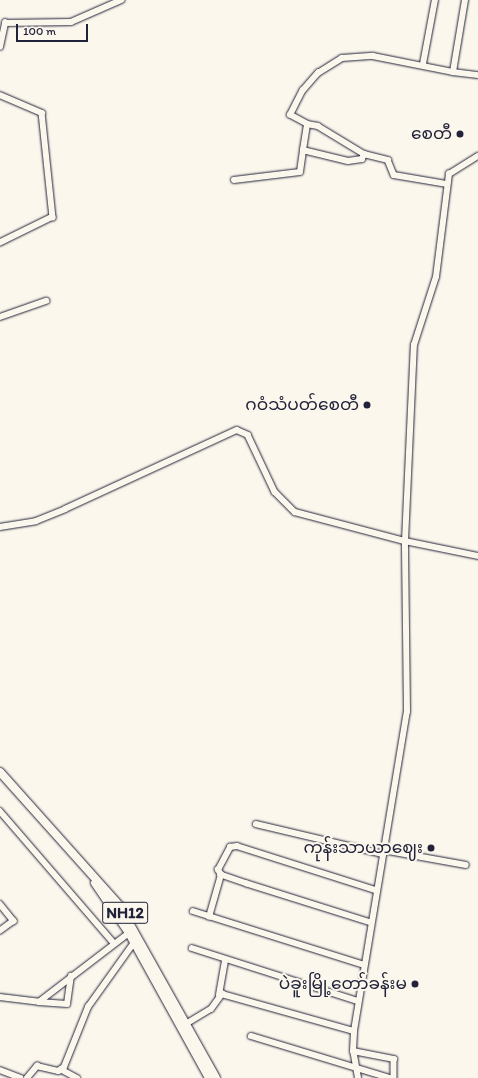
<!DOCTYPE html>
<meta charset="utf-8">
<style>
body{margin:0}
#map{position:relative;width:478px;height:1078px;overflow:hidden;background:#fbf7ec;font-family:Itim,"Noto Sans Myanmar",sans-serif}
div>[style]{position:absolute}
.roads{filter:drop-shadow(0 0 1px #22223b) drop-shadow(0 0 1px #22223b)}
.minor>*{height:5.5px;margin:-2.75px;padding:0 2.75px;transform-origin:2.75px;border-radius:2.75px;background:#fbf7ec}
.highway>*{height:8px;margin:-4px;padding:0 4px;transform-origin:4px;border-radius:4px;background:#fbf7ec}
.dots>*{width:11px;height:11px;translate:-50% -50%;box-sizing:border-box;border:2px solid #fbf7ec;border-radius:50%}
span{translate:-50% -50%;white-space:nowrap;text-align:center;line-height:1.15;-webkit-text-stroke:4px #fbf7ec;paint-order:stroke}
.shield-label span{padding:1px 3px;background:#fbf7ec;border:1px solid;border-radius:3px;-webkit-text-stroke-width:0}
.shield-label{font-size:16px;color:#22223b;font-weight:700}
.poi-label{font-size:17px;color:#22223b}
.right{translate:-100% -50%;text-align:right}
.scale{position:absolute;left:16px;top:24px;width:72px;height:18px;box-sizing:border-box;border:2px solid #22223b;border-top:0;padding-left:5px;font-size:12px;line-height:14px;white-space:nowrap;color:#22223b;-webkit-text-stroke:3px #fbf7ec;paint-order:stroke}
</style>
<div id="map">
<div class="roads">
<div class="minor">
<i style="left:0;top:47px;width:25px;rotate:-78deg"></i>
<i style="left:5px;top:23px;width:66px;rotate:-0.9deg"></i>
<i style="left:71px;top:22px;width:55px;rotate:-23.7deg"></i>
<i style="left:423px;top:64px;width:65px;rotate:-79.4deg"></i>
<i style="left:453px;top:72px;width:25px;rotate:7deg"></i>
<i style="left:0;top:95px;width:46px;rotate:23.2deg"></i>
<i style="left:42px;top:113px;width:105px;rotate:84deg"></i>
<i style="left:53px;top:217px;width:59px;rotate:153.9deg"></i>
<i style="left:307px;top:124px;width:11px;rotate:10deg"></i>
<i style="left:318px;top:126px;width:54px;rotate:31.3deg"></i>
<i style="left:303px;top:150px;width:26px;rotate:-81deg"></i>
<i style="left:307px;top:124px;width:19px;rotate:-152deg"></i>
<i style="left:290px;top:115px;width:28px;rotate:-63deg"></i>
<i style="left:303px;top:90px;width:23px;rotate:-49deg"></i>
<i style="left:318px;top:73px;width:28px;rotate:-32deg"></i>
<i style="left:342px;top:58px;width:31px;rotate:-4deg"></i>
<i style="left:373px;top:56px;width:82px;rotate:11.3deg"></i>
<i style="left:453px;top:72px;width:73px;rotate:-80.5deg"></i>
<i style="left:234px;top:180px;width:66px;rotate:-6.9deg"></i>
<i style="left:300px;top:172px;width:22px;rotate:-82deg"></i>
<i style="left:303px;top:150px;width:46px;rotate:13.7deg"></i>
<i style="left:348px;top:161px;width:14px;rotate:-8deg"></i>
<i style="left:362px;top:159px;width:5px;rotate:-68deg"></i>
<i style="left:364px;top:154px;width:25px;rotate:14deg"></i>
<i style="left:388px;top:160px;width:16px;rotate:68deg"></i>
<i style="left:394px;top:175px;width:54px;rotate:9.6deg"></i>
<i style="left:0;top:317px;width:49px;rotate:-19.2deg"></i>
<i style="left:0;top:527px;width:36px;rotate:-9deg"></i>
<i style="left:36px;top:521px;width:31px;rotate:-22deg"></i>
<i style="left:65px;top:509px;width:189px;rotate:-24.7deg"></i>
<i style="left:237px;top:430px;width:12px;rotate:24deg"></i>
<i style="left:248px;top:435px;width:63px;rotate:64.7deg"></i>
<i style="left:275px;top:492px;width:28px;rotate:45deg"></i>
<i style="left:295px;top:512px;width:114px;rotate:14.8deg"></i>
<i style="left:405px;top:541px;width:75px;rotate:11.6deg"></i>
<i style="left:0;top:811px;width:174px;rotate:49.2deg"></i>
<i style="left:256px;top:824px;width:130px;rotate:13.3deg"></i>
<i style="left:383px;top:850px;width:84px;rotate:10.2deg"></i>
<i style="left:0;top:904px;width:22px;rotate:51deg"></i>
<i style="left:14px;top:921px;width:17px;rotate:144deg"></i>
<i style="left:193px;top:911px;width:179px;rotate:17.5deg"></i>
<i style="left:209px;top:917px;width:44px;rotate:-74.1deg"></i>
<i style="left:371px;top:923px;width:130px;rotate:-162.5deg"></i>
<i style="left:247px;top:884px;width:28px;rotate:-161deg"></i>
<i style="left:221px;top:875px;width:6px;rotate:-121deg"></i>
<i style="left:218px;top:870px;width:26px;rotate:-62deg"></i>
<i style="left:230px;top:847px;width:7px;rotate:-8deg"></i>
<i style="left:237px;top:846px;width:146px;rotate:17.6deg"></i>
<i style="left:192px;top:948px;width:174px;rotate:17.7deg"></i>
<i style="left:219px;top:995px;width:35px;rotate:-80deg"></i>
<i style="left:0;top:997px;width:39px;rotate:7deg"></i>
<i style="left:39px;top:1002px;width:113px;rotate:-37.5deg"></i>
<i style="left:39px;top:1002px;width:28px;rotate:4deg"></i>
<i style="left:67px;top:1004px;width:28px;rotate:-82deg"></i>
<i style="left:184px;top:1025px;width:31px;rotate:-31deg"></i>
<i style="left:211px;top:1009px;width:19px;rotate:-54deg"></i>
<i style="left:222px;top:994px;width:137px;rotate:15.7deg"></i>
<i style="left:251px;top:1036px;width:145px;rotate:16.8deg"></i>
<i style="left:353px;top:1051px;width:42px;rotate:11deg"></i>
<i style="left:394px;top:1059px;width:19px;rotate:90deg"></i>
<i style="left:0;top:1070px;width:22px;rotate:21deg"></i>
<i style="left:62px;top:1070px;width:17px;rotate:28deg"></i>
<i style="left:27px;top:1078px;width:16px;rotate:-50deg"></i>
<i style="left:37px;top:1066px;width:22px;rotate:13deg"></i>
<i style="left:58px;top:1071px;width:7px;rotate:-34deg"></i>
<i style="left:64px;top:1067px;width:65px;rotate:-68.2deg"></i>
<i style="left:88px;top:1007px;width:82px;rotate:-54.4deg"></i>
<i style="left:358px;top:1078px;width:27px;rotate:-100deg"></i>
<i style="left:353px;top:1051px;width:20px;rotate:-87deg"></i>
<i style="left:354px;top:1031px;width:323px;rotate:-80.6deg"></i>
<i style="left:407px;top:712px;width:171px;rotate:-90.7deg"></i>
<i style="left:405px;top:541px;width:196px;rotate:-87.4deg"></i>
<i style="left:414px;top:345px;width:71px;rotate:-72.1deg"></i>
<i style="left:436px;top:277px;width:104px;rotate:-82.8deg"></i>
<i style="left:449px;top:174px;width:34px;rotate:-32deg"></i>
</div>
<div class="highway">
<i style="left:0;top:772px;width:178px;rotate:48.2deg"></i>
<i style="left:119px;top:905px;width:198px;rotate:60.7deg"></i>
<i style="left:95px;top:883px;width:60px;rotate:55.8deg"></i>
<i style="left:129px;top:933px;width:166px;rotate:61.1deg"></i>
</div>
</div>
<div class="dots">
<i style="left:460px;top:134px;background:#22223b"></i>
<i style="left:367px;top:405px;background:#22223b"></i>
<i style="left:431px;top:848px;background:#22223b"></i>
<i style="left:415px;top:984px;background:#22223b"></i>
</div>
<div class="shield-label">
<span style="left:125px;top:913px">NH12</span>
</div>
<div class="poi-label">
<span class="right" style="left:452px;top:134px">စေတီ</span>
<span class="right" style="left:359px;top:405px">ဂဝံသံပတ်စေတီ</span>
<span class="right" style="left:423px;top:848px">ကုန်းသာယာဈေး</span>
<span class="right" style="left:407px;top:984px">ပဲခူးမြို့တော်ခန်းမ</span>
</div>
<div class="scale">100 m</div>
</div>
